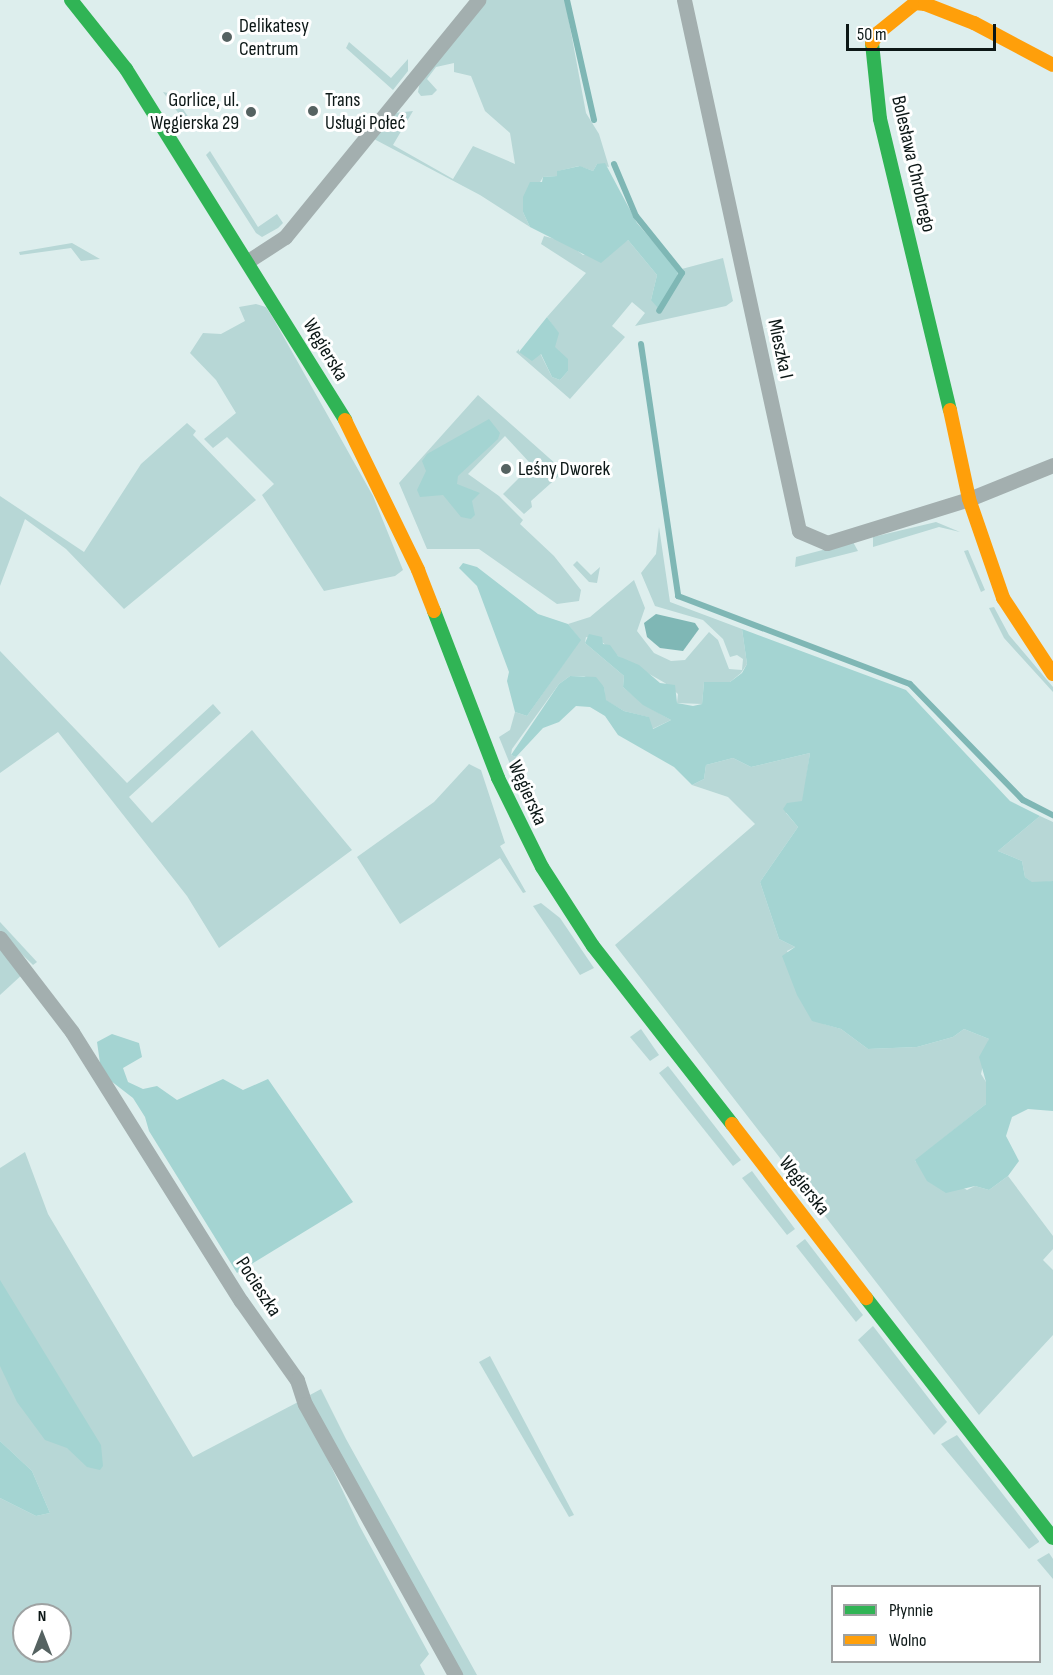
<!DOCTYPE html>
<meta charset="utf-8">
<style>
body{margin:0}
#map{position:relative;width:1053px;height:1675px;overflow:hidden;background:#ddeeed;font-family:"Sofia Sans Condensed",sans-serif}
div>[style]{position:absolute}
.green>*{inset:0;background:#b7d7d6}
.forest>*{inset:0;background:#a4d4d2}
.water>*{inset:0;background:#7fb7b5}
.stream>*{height:6px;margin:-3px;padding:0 3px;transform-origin:3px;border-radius:3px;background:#7fb7b5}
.street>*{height:15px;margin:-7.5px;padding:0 7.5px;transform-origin:7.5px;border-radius:7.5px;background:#a3afaf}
.fast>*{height:14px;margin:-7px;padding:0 7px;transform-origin:7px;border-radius:7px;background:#30b455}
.slow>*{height:14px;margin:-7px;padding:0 7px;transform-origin:7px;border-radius:7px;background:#ff9f0a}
.dots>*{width:16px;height:16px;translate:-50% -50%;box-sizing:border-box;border:3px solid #fff;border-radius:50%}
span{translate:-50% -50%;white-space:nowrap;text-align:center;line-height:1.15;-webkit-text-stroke:6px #fff;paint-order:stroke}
.poi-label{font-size:20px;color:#0c1716}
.left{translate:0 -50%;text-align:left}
.right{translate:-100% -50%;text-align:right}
.street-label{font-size:20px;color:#0c1716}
.legend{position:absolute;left:831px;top:1585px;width:210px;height:78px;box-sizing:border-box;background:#fff;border:2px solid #9ea2a2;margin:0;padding:8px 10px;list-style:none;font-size:18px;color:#0c1716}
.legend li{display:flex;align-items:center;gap:12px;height:30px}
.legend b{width:30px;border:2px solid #9ea2a2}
.north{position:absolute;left:12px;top:1603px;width:60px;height:60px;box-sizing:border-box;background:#fff;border:2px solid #9ea2a2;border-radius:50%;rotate:0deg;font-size:16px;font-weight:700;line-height:24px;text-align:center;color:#0c1716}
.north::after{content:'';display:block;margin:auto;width:21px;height:27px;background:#556261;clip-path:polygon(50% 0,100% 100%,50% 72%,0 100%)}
.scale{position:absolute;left:846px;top:24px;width:150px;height:27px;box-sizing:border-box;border:3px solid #0c1716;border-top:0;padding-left:8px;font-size:18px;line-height:21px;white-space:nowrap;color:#0c1716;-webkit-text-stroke:4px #fff;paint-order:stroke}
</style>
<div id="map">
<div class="green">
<i style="clip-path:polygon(486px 0,565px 0,586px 113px,599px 134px,609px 167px,597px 164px,593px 171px,579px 166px,558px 171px,557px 176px,543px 177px,523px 212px,530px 227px,480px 195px,374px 139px,395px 113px,413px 111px,393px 145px,453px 179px,473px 146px,515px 164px,510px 133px,485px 111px,471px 76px,454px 72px,454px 63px,436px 67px,427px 79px,437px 90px,432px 95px,421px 96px,418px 92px,420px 81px)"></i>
<i style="clip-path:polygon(349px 42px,391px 78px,408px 59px,408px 71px,393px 90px,346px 48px)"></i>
<i style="clip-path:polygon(163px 92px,173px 94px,195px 127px,190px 129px)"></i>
<i style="clip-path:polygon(210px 151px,258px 227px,277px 214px,283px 223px,278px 228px,262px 237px,256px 233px,206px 155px)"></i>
<i style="clip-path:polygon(544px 236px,566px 242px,583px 255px,628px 240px,657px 275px,651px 300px,677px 285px,678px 270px,723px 258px,733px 301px,726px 306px,635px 326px,645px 313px,632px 302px,612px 326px,625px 337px,570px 399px,516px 352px,519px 349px,519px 352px,540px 353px,552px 377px,560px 380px,568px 371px,554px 347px,558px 333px,547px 317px,586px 273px,541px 244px)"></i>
<i style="clip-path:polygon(72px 243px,100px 259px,81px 261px,71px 248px,20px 255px,19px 252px)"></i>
<i style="clip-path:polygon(256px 304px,266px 307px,273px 318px,373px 496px,403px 570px,395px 576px,324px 591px,262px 495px,274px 484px,227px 437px,213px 448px,204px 439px,236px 413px,216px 380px,190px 353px,203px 333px,221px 334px,245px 321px,239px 307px)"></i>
<i style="clip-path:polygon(478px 395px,557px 465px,529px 462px,505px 436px,468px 474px,499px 496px,523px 520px,520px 524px,554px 556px,581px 590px,579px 601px,557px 604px,479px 549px,427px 549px,399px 483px)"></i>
<i style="clip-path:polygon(187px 423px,196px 431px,193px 435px,256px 500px,124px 609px,66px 549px,25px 519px,0 586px,0 496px,84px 552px,141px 464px)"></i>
<i style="clip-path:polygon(532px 465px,560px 475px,531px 501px,532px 507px,524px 514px,503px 494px)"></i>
<i style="clip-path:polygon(936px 522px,960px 532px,939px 527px,873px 547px,873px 537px)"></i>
<i style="clip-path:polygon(659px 527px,670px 602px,742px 629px,747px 664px,741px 673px,730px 682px,704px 682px,702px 704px,677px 703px,678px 694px,665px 683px,618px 656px,601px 641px,586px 637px,585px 643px,624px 676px,623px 687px,643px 704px,671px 720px,652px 729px,648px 717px,624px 711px,605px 700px,604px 687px,584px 676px,570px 676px,559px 684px,512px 749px,511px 755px,516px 757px,512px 769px,499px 737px,510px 730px,515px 712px,527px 716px,580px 640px,568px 624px,590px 617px,634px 580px,645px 608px,637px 631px,654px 653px,671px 661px,685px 660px,709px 632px,718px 640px,729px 669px,742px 670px,743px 659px,737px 655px,730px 657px,723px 639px,703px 620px,655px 606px,641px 573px,656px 554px)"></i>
<i style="clip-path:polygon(853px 542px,858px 551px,795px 567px,796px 557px)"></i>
<i style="clip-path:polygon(968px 550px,985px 590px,981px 592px,964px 551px)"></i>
<i style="clip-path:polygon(577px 561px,591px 575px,600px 567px,597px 583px,589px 582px,573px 565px)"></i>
<i style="clip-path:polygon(994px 607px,1009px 635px,1053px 687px,1053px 692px,1004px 638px,989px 608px)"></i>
<i style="clip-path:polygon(0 651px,127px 783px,213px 704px,221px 713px,129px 797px,152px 823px,252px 730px,352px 850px,219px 948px,187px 896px,58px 732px,0 773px)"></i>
<i style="clip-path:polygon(810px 753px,803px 802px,786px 813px,798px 827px,760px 882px,779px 939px,795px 947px,787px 951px,824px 1024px,841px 1029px,868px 1049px,917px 1047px,953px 1037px,964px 1029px,989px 1039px,981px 1074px,986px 1082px,986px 1104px,915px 1161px,967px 1190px,975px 1186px,989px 1190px,1008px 1176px,1053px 1236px,1053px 1249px,1043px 1260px,1053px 1270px,1053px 1335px,979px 1415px,615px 945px,755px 824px,728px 797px,692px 785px,704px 779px,706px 765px,733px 758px,751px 767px)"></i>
<i style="clip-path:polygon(469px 764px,481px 770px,505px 843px,500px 846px,526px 892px,523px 893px,500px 858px,400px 924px,357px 857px,434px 802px)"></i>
<i style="clip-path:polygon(1040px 816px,1053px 822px,1053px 881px,1034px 884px,1025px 877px,1022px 861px,998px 851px)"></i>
<i style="clip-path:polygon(541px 903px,560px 918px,594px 968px,580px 975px,533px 906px)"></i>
<i style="clip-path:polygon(0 922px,37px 962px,33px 965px,0 933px)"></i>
<i style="clip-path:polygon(0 946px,24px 973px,0 995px)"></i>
<i style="clip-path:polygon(641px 1029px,659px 1055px,650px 1061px,630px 1037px)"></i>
<i style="clip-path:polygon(668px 1066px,741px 1160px,733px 1166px,659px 1073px)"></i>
<i style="clip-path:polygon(evenodd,25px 1152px,48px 1214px,193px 1457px,300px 1401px,359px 1525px,429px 1654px,420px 1665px,425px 1675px,0 1675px,0 1498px,36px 1516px,50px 1513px,32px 1471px,0 1441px,0 1168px,25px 1152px,24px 1615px,60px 1615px,60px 1651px,24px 1651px,24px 1615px)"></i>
<i style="clip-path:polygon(752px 1171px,795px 1229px,787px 1235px,742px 1178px)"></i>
<i style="clip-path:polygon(805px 1239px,863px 1315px,856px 1322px,796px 1246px)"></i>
<i style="clip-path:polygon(873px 1326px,947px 1422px,934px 1435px,858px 1340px)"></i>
<i style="clip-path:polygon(490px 1356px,574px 1515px,569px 1517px,479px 1362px)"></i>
<i style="clip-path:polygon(321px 1389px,346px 1439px,477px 1675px,458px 1675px,311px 1402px,310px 1395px)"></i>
<i style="clip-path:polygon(957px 1435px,1039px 1541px,1039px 1542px,1029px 1549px,941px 1444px)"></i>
<i style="clip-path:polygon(1049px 1553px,1053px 1559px,1053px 1579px,1037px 1560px)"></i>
</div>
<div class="forest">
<i style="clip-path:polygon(605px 163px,637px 223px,678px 270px,677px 285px,658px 308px,651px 300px,657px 275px,628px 240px,601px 263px,530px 227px,523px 212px,523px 197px,530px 182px,542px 182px,543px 177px,557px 176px,557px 171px,580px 166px,593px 171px,597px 164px)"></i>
<i style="clip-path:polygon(547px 317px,559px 333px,555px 347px,568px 359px,568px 371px,560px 380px,552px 377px,541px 354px,532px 361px,519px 352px)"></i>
<i style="clip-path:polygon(489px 419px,500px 433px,498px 439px,458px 476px,457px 484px,480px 493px,472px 501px,475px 515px,471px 519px,461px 517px,443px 495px,420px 497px,417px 490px,426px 471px,422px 461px,427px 454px)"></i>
<i style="clip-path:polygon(463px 563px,477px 567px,538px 614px,568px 624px,581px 640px,527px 716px,515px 712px,507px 681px,509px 672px,477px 586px,459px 568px)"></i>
<i style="clip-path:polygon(742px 629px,906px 690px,1010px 801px,1040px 816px,998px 851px,1022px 861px,1025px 877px,1032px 882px,1053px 881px,1053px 1111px,1028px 1109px,1012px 1117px,1006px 1136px,1019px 1161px,1008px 1176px,989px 1190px,975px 1186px,946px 1193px,927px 1181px,915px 1160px,986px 1104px,986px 1082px,979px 1057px,989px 1039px,964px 1029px,953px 1037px,917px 1047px,868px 1049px,841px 1029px,812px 1021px,797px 995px,782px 956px,795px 947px,779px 939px,760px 882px,798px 827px,783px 809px,787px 803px,802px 801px,810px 753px,751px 767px,733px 758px,706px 765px,704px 779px,692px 785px,674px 767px,618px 735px,605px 716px,590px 707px,576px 706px,559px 722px,543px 728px,516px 757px,511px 755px,559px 684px,570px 676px,596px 677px,604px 687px,606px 700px,624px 711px,649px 717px,653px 729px,671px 720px,643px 705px,623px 687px,624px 676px,585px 643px,589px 634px,602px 637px,603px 644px,610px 645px,618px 656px,639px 665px,660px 683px,675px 685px,677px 703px,693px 706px,702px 704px,704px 682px,730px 682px,742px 673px,747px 664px)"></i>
<i style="clip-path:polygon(112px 1034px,139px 1043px,142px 1057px,123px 1068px,128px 1082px,143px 1089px,157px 1086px,177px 1100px,223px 1079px,243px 1090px,268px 1079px,353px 1202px,237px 1273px,149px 1131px,145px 1117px,133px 1098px,111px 1081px,100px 1063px,97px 1042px)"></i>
<i style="clip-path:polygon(0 1280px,101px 1445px,103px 1466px,100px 1470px,87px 1467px,67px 1448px,45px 1440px,17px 1402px,0 1366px)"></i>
<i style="clip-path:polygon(0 1441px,32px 1471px,50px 1513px,36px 1516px,0 1498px)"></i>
</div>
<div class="water">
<i style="clip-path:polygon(656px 614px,695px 623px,699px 629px,683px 651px,660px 648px,647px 637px,644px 623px)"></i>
</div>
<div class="stream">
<i style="left:567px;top:0;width:123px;rotate:77.3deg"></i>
<i style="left:614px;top:164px;width:56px;rotate:67.1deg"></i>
<i style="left:636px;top:216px;width:73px;rotate:51.1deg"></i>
<i style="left:682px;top:273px;width:44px;rotate:121.2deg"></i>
<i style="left:641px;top:344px;width:255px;rotate:81.6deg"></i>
<i style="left:678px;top:596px;width:248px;rotate:20.8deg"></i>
<i style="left:910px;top:684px;width:162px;rotate:45.8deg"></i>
<i style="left:1023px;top:800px;width:34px;rotate:27deg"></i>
</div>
<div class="street">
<i style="left:684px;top:0;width:543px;rotate:77.78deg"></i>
<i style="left:799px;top:531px;width:30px;rotate:23deg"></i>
<i style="left:827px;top:543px;width:149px;rotate:-17.2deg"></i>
<i style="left:969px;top:499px;width:91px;rotate:-22deg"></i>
<i style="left:248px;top:261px;width:44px;rotate:-33deg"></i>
<i style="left:285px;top:237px;width:306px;rotate:-50.8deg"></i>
<i style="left:0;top:938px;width:118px;rotate:52.5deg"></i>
<i style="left:72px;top:1032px;width:318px;rotate:57.9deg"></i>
<i style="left:241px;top:1301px;width:97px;rotate:54.7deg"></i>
<i style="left:297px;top:1380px;width:25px;rotate:72deg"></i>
<i style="left:305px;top:1404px;width:310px;rotate:61deg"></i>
</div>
<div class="fast">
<i style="left:71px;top:0;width:88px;rotate:51.4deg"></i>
<i style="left:126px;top:69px;width:414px;rotate:58deg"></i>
<i style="left:872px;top:43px;width:76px;rotate:84deg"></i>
<i style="left:880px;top:119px;width:299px;rotate:76.5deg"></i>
<i style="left:434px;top:611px;width:179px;rotate:69deg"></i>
<i style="left:498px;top:778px;width:99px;rotate:63.7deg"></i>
<i style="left:542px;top:867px;width:94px;rotate:57.2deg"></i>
<i style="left:593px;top:946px;width:226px;rotate:52deg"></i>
<i style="left:866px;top:1298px;width:304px;rotate:52.1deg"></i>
</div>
<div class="slow">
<i style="left:872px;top:43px;width:12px;rotate:-59deg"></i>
<i style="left:878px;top:33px;width:48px;rotate:-39deg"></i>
<i style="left:915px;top:3px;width:10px;rotate:6deg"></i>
<i style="left:925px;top:4px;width:53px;rotate:21.2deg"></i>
<i style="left:974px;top:23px;width:89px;rotate:28deg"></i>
<i style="left:950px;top:410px;width:91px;rotate:77.9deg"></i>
<i style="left:969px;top:499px;width:105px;rotate:71deg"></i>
<i style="left:1003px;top:598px;width:91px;rotate:56.7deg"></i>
<i style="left:345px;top:420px;width:167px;rotate:64deg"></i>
<i style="left:418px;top:570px;width:44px;rotate:68.7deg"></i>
<i style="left:732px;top:1124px;width:220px;rotate:52.4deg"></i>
</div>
<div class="dots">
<i style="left:227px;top:37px;background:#556261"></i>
<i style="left:313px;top:111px;background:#556261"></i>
<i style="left:251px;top:112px;background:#556261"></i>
<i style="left:506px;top:469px;background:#556261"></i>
</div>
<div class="poi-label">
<span class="left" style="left:239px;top:38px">Delikatesy<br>Centrum</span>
<span class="right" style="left:239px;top:112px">Gorlice, ul.<br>Węgierska 29</span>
<span class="left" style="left:325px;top:112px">Trans<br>Usługi Połeć</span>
<span class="left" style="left:518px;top:469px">Leśny Dworek</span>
</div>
<div class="street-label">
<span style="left:913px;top:164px;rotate:77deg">Bolesława Chrobrego</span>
<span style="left:780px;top:349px;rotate:78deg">Mieszka I</span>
<span style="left:325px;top:350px;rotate:59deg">Węgierska</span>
<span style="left:527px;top:793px;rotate:66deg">Węgierska</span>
<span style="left:804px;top:1186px;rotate:52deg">Węgierska</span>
<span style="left:258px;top:1287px;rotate:57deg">Pocieszka</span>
</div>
<ul class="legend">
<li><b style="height:8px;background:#30b455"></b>Płynnie</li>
<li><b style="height:8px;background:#ff9f0a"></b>Wolno</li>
</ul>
<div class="north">N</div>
<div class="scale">50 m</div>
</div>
